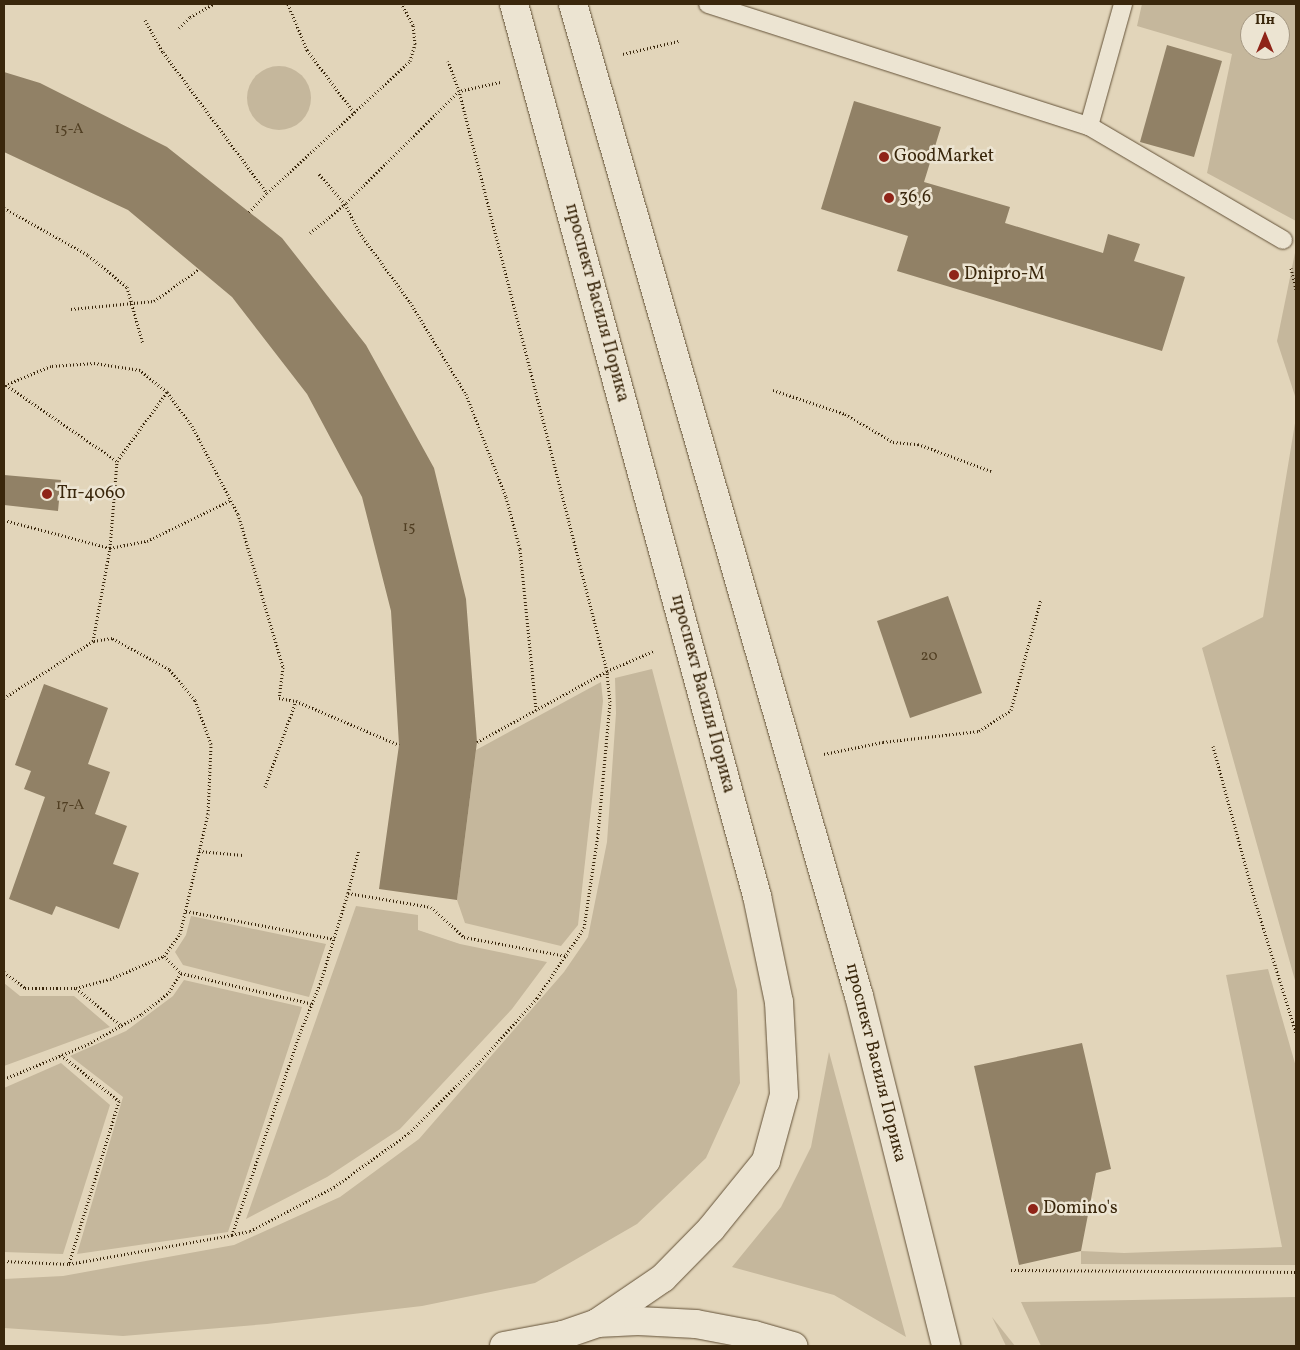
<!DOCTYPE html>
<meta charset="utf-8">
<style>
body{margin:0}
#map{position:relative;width:1300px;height:1350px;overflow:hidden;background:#e2d5ba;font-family:Vollkorn,serif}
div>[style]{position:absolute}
.green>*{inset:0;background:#c5b79c}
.round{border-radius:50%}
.building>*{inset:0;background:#918166}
.path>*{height:3px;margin-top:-1.5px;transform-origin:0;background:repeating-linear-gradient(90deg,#3a270c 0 1px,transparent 0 3.5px)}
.roads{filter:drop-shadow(0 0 1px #645238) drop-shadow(0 0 1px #645238)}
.lane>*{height:18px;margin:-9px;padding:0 9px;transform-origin:9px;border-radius:9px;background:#ece4d2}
.secondary>*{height:28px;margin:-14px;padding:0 14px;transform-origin:14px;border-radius:14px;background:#ece4d2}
.dots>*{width:14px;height:14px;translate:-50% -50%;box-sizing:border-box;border:2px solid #ece4d2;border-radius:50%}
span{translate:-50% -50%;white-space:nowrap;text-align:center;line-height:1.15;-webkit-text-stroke:5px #ece4d2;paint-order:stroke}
.number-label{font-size:15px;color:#503e22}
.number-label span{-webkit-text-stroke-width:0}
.poi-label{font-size:18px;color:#3a270c}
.left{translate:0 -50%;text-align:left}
.street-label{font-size:18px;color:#3a270c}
.frame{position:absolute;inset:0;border:5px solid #3a270c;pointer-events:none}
.north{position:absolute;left:1240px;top:10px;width:50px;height:50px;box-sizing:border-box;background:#ece4d2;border:1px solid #a59883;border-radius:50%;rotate:0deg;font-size:14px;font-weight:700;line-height:20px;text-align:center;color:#3a270c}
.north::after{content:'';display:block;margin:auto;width:18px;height:22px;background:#8f2418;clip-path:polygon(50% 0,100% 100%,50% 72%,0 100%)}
</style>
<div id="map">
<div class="green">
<i style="clip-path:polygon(evenodd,1142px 4px,1296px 4px,1296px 221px,1207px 173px,1232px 54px,1137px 26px,1142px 4px,1250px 20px,1280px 20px,1280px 50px,1250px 50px,1250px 20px)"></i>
<i class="round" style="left:247px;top:66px;width:64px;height:64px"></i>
<i style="clip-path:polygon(1296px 248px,1296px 399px,1277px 341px)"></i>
<i style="clip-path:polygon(1296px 417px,1296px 984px,1202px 648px,1263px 617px)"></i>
<i style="clip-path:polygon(652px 669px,737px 990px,740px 1083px,706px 1158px,637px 1224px,535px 1283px,422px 1306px,267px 1324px,123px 1336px,4px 1328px,4px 1279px,63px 1276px,234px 1245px,340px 1197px,419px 1139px,564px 972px,588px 937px,607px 842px,616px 713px,615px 678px)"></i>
<i style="clip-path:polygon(601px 682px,603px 701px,578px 925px,561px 946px,465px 923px,457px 900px,476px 750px)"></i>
<i style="clip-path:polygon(356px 906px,418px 915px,418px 930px,460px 944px,547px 962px,512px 1009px,400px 1129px,327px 1177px,246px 1219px)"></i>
<i style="clip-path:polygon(191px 916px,326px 944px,309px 997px,183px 965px,175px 952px,186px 935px)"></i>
<i style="clip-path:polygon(1268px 969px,1296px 1067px,1296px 1265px,1081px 1264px,1081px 1251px,1124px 1253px,1282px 1247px,1226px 975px)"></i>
<i style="clip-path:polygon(184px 980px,302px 1007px,228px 1232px,77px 1254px,123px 1097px,70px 1056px,126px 1031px,173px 996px)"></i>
<i style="clip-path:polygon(4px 983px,20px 996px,74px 996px,110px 1027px,4px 1066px)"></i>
<i style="clip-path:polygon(829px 1052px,906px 1337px,834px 1295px,732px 1267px,781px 1207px,811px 1147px)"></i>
<i style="clip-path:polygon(61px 1063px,110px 1105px,63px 1254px,4px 1252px,4px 1088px)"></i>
<i style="clip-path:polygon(1296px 1297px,1296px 1346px,1041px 1346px,1021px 1302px)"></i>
<i style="clip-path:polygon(992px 1317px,1015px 1346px,1006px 1346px)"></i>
</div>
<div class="building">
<i style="clip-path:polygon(1167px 45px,1222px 61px,1194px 157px,1140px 142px)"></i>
<i style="clip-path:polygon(4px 72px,40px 83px,167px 147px,282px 238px,366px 345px,434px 468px,466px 599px,477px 742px,457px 900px,379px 889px,399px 745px,391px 611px,362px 497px,307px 394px,232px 297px,128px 210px,4px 152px)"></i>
<i style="clip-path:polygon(854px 101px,941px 127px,924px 182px,1010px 207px,1005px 223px,1103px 253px,1108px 234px,1140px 244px,1134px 261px,1185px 277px,1162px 351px,897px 271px,908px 236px,821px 209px)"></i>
<i style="clip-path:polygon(4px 475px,61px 480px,58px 511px,4px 505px)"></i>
<i style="clip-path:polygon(948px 596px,982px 693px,910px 718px,877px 621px)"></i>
<i style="clip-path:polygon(44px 684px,108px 708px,88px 764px,110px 772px,95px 814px,127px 826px,113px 864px,139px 873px,119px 929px,56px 906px,52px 915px,9px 899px,45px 797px,24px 789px,31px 771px,15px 765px)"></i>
<i style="clip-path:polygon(1082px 1043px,1111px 1169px,1096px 1173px,1081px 1251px,1019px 1265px,974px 1066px)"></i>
</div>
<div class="path">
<i style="left:288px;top:4px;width:50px;rotate:67.6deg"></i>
<i style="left:307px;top:50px;width:80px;rotate:53.1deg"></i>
<i style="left:145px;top:20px;width:37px;rotate:61deg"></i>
<i style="left:163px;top:52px;width:175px;rotate:53.6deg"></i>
<i style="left:267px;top:193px;width:195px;rotate:-42.7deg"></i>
<i style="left:410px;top:61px;width:18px;rotate:-74deg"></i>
<i style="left:415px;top:44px;width:19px;rotate:-96deg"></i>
<i style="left:413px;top:25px;width:24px;rotate:-118deg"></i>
<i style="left:179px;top:28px;width:16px;rotate:-45deg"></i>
<i style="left:190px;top:17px;width:26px;rotate:-29deg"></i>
<i style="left:623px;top:54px;width:57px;rotate:-13.1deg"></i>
<i style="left:500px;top:82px;width:42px;rotate:167.6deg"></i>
<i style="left:459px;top:91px;width:161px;rotate:135.3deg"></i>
<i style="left:345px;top:204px;width:31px;rotate:63deg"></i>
<i style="left:359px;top:232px;width:87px;rotate:53.9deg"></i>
<i style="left:410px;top:302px;width:108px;rotate:58.7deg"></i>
<i style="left:466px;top:394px;width:110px;rotate:68.8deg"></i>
<i style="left:506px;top:497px;width:54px;rotate:74.9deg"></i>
<i style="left:520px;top:549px;width:162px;rotate:84.3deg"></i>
<i style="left:4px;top:208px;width:96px;rotate:29.2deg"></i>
<i style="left:88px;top:255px;width:50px;rotate:39.4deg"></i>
<i style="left:127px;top:287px;width:59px;rotate:74.3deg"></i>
<i style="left:249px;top:212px;width:26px;rotate:-47deg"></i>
<i style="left:310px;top:233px;width:45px;rotate:-39.6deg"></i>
<i style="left:345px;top:204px;width:40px;rotate:-131deg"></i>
<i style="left:1291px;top:268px;width:22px;rotate:77deg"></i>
<i style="left:71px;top:309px;width:83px;rotate:-5.5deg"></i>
<i style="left:154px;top:301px;width:55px;rotate:-35.4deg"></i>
<i style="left:6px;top:385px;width:135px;rotate:34.4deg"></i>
<i style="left:773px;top:390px;width:76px;rotate:18.4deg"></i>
<i style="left:845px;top:414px;width:56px;rotate:30.3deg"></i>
<i style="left:893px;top:442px;width:25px;rotate:5deg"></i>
<i style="left:918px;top:444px;width:78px;rotate:20.3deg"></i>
<i style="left:167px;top:392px;width:42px;rotate:53.7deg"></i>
<i style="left:192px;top:426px;width:99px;rotate:62.4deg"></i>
<i style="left:238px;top:514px;width:159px;rotate:73.6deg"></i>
<i style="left:283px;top:667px;width:31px;rotate:97deg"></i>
<i style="left:279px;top:698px;width:17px;rotate:10deg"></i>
<i style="left:4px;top:520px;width:110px;rotate:14.8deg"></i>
<i style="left:110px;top:548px;width:38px;rotate:-11deg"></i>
<i style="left:147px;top:541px;width:93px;rotate:-26deg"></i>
<i style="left:4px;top:698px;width:106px;rotate:-32.6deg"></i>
<i style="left:93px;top:641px;width:95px;rotate:-79.6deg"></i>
<i style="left:110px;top:548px;width:87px;rotate:-85.4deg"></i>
<i style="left:117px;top:461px;width:85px;rotate:-54.1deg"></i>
<i style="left:167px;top:392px;width:35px;rotate:-141deg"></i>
<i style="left:140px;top:370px;width:46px;rotate:-171.2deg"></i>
<i style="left:95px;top:363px;width:44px;rotate:176.1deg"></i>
<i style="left:51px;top:366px;width:50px;rotate:157.6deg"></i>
<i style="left:477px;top:742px;width:148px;rotate:-28.6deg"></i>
<i style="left:607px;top:671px;width:51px;rotate:-23.1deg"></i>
<i style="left:1213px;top:746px;width:161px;rotate:74.8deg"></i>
<i style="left:1255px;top:901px;width:138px;rotate:72.7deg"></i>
<i style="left:824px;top:754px;width:60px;rotate:-11.5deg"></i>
<i style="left:883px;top:742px;width:97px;rotate:-6.5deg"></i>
<i style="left:979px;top:731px;width:38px;rotate:-33deg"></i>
<i style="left:1011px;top:710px;width:115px;rotate:-74.9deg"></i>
<i style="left:265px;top:787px;width:91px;rotate:-70.2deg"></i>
<i style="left:296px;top:701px;width:112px;rotate:23.1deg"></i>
<i style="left:199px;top:851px;width:44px;rotate:5.2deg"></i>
<i style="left:348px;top:893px;width:45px;rotate:-76deg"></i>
<i style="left:186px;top:911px;width:151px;rotate:10.7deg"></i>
<i style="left:164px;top:956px;width:24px;rotate:45deg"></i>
<i style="left:181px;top:973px;width:136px;rotate:13.2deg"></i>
<i style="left:4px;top:972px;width:26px;rotate:37deg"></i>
<i style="left:25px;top:988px;width:51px"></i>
<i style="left:76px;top:988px;width:35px;rotate:-15deg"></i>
<i style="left:110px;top:979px;width:59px;rotate:-23.1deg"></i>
<i style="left:164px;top:956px;width:27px;rotate:-54deg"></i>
<i style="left:180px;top:934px;width:123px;rotate:-76.9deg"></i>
<i style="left:208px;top:814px;width:70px;rotate:-87.5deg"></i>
<i style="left:211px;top:744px;width:47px;rotate:-110deg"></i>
<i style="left:195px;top:700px;width:40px;rotate:-130deg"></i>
<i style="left:169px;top:669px;width:65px;rotate:-151.5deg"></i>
<i style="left:112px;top:638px;width:19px;rotate:171deg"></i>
<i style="left:76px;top:988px;width:60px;rotate:39.6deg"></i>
<i style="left:61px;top:1055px;width:74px;rotate:38.4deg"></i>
<i style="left:119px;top:1101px;width:170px;rotate:107.1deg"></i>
<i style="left:4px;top:1079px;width:91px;rotate:-22.6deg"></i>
<i style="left:88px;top:1044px;width:62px;rotate:-29.1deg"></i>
<i style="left:142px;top:1014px;width:35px;rotate:-39deg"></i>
<i style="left:169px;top:992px;width:22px;rotate:-58deg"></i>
<i style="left:232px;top:1235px;width:213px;rotate:-71.4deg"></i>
<i style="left:300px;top:1033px;width:53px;rotate:-67.8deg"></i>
<i style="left:320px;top:984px;width:95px;rotate:-72.9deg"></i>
<i style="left:348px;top:893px;width:84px;rotate:9.6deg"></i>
<i style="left:431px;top:907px;width:45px;rotate:42.3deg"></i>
<i style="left:464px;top:937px;width:105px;rotate:10.5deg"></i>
<i style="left:4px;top:1261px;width:65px;rotate:2.6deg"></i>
<i style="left:69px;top:1264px;width:166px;rotate:-10.1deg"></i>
<i style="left:232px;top:1235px;width:18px;rotate:-13deg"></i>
<i style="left:250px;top:1231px;width:95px;rotate:-27.6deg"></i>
<i style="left:334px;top:1187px;width:92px;rotate:-35.8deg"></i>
<i style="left:409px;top:1133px;width:98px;rotate:-45deg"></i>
<i style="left:478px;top:1064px;width:89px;rotate:-48.2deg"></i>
<i style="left:537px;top:998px;width:84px;rotate:-56.1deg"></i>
<i style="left:584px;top:928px;width:95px;rotate:-81.5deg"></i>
<i style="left:598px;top:834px;width:133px;rotate:-84.8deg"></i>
<i style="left:610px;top:702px;width:31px;rotate:-96deg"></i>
<i style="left:607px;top:671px;width:599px;rotate:-104.31deg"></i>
<i style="left:459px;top:91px;width:32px;rotate:-110deg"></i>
<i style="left:1011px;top:1270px;width:285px;rotate:0.4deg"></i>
</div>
<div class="roads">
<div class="lane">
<i style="left:708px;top:4px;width:400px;rotate:17.8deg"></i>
<i style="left:1089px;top:126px;width:225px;rotate:30.4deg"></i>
<i style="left:1089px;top:126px;width:127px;rotate:-74.4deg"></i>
</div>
<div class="secondary">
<i style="left:514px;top:4px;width:925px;rotate:74.76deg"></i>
<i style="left:757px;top:896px;width:108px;rotate:78.3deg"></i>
<i style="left:779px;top:1002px;width:93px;rotate:86.9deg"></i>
<i style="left:784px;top:1095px;width:68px;rotate:105.3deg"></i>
<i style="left:766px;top:1161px;width:87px;rotate:129deg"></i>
<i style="left:711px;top:1229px;width:69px;rotate:134.4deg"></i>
<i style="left:663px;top:1278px;width:80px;rotate:145.7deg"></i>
<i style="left:573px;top:4px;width:1032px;rotate:73.92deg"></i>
<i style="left:859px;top:996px;width:361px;rotate:76deg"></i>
<i style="left:504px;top:1346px;width:60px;rotate:-10.6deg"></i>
<i style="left:550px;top:1346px;width:17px;rotate:-40deg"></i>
<i style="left:563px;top:1335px;width:36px;rotate:-19deg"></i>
<i style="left:597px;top:1323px;width:41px;rotate:-2.8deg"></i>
<i style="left:638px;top:1321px;width:58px;rotate:3deg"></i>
<i style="left:696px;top:1324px;width:59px;rotate:10.7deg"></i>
<i style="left:754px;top:1335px;width:41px;rotate:15.8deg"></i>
</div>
</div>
<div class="dots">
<i style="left:884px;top:157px;background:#8f2418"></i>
<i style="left:889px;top:198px;background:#8f2418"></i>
<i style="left:954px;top:275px;background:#8f2418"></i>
<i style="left:47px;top:494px;background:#8f2418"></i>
<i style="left:1033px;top:1209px;background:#8f2418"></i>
</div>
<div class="number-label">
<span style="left:69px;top:130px">15-А</span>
<span style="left:409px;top:528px">15</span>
<span style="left:929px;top:657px">20</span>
<span style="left:70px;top:806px">17-А</span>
</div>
<div class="poi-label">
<span class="left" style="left:894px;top:157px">GoodMarket</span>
<span class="left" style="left:899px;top:198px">36,6</span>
<span class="left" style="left:964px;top:275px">Dnipro-M</span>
<span class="left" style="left:57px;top:494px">Тп-4060</span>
<span class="left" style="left:1043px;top:1209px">Domino's</span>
</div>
<div class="street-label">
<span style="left:596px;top:303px;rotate:75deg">проспект Василя Порика</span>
<span style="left:702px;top:694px;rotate:75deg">проспект Василя Порика</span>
<span style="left:875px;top:1063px;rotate:76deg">проспект Василя Порика</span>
</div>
<div class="frame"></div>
<div class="north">Пн</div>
</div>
